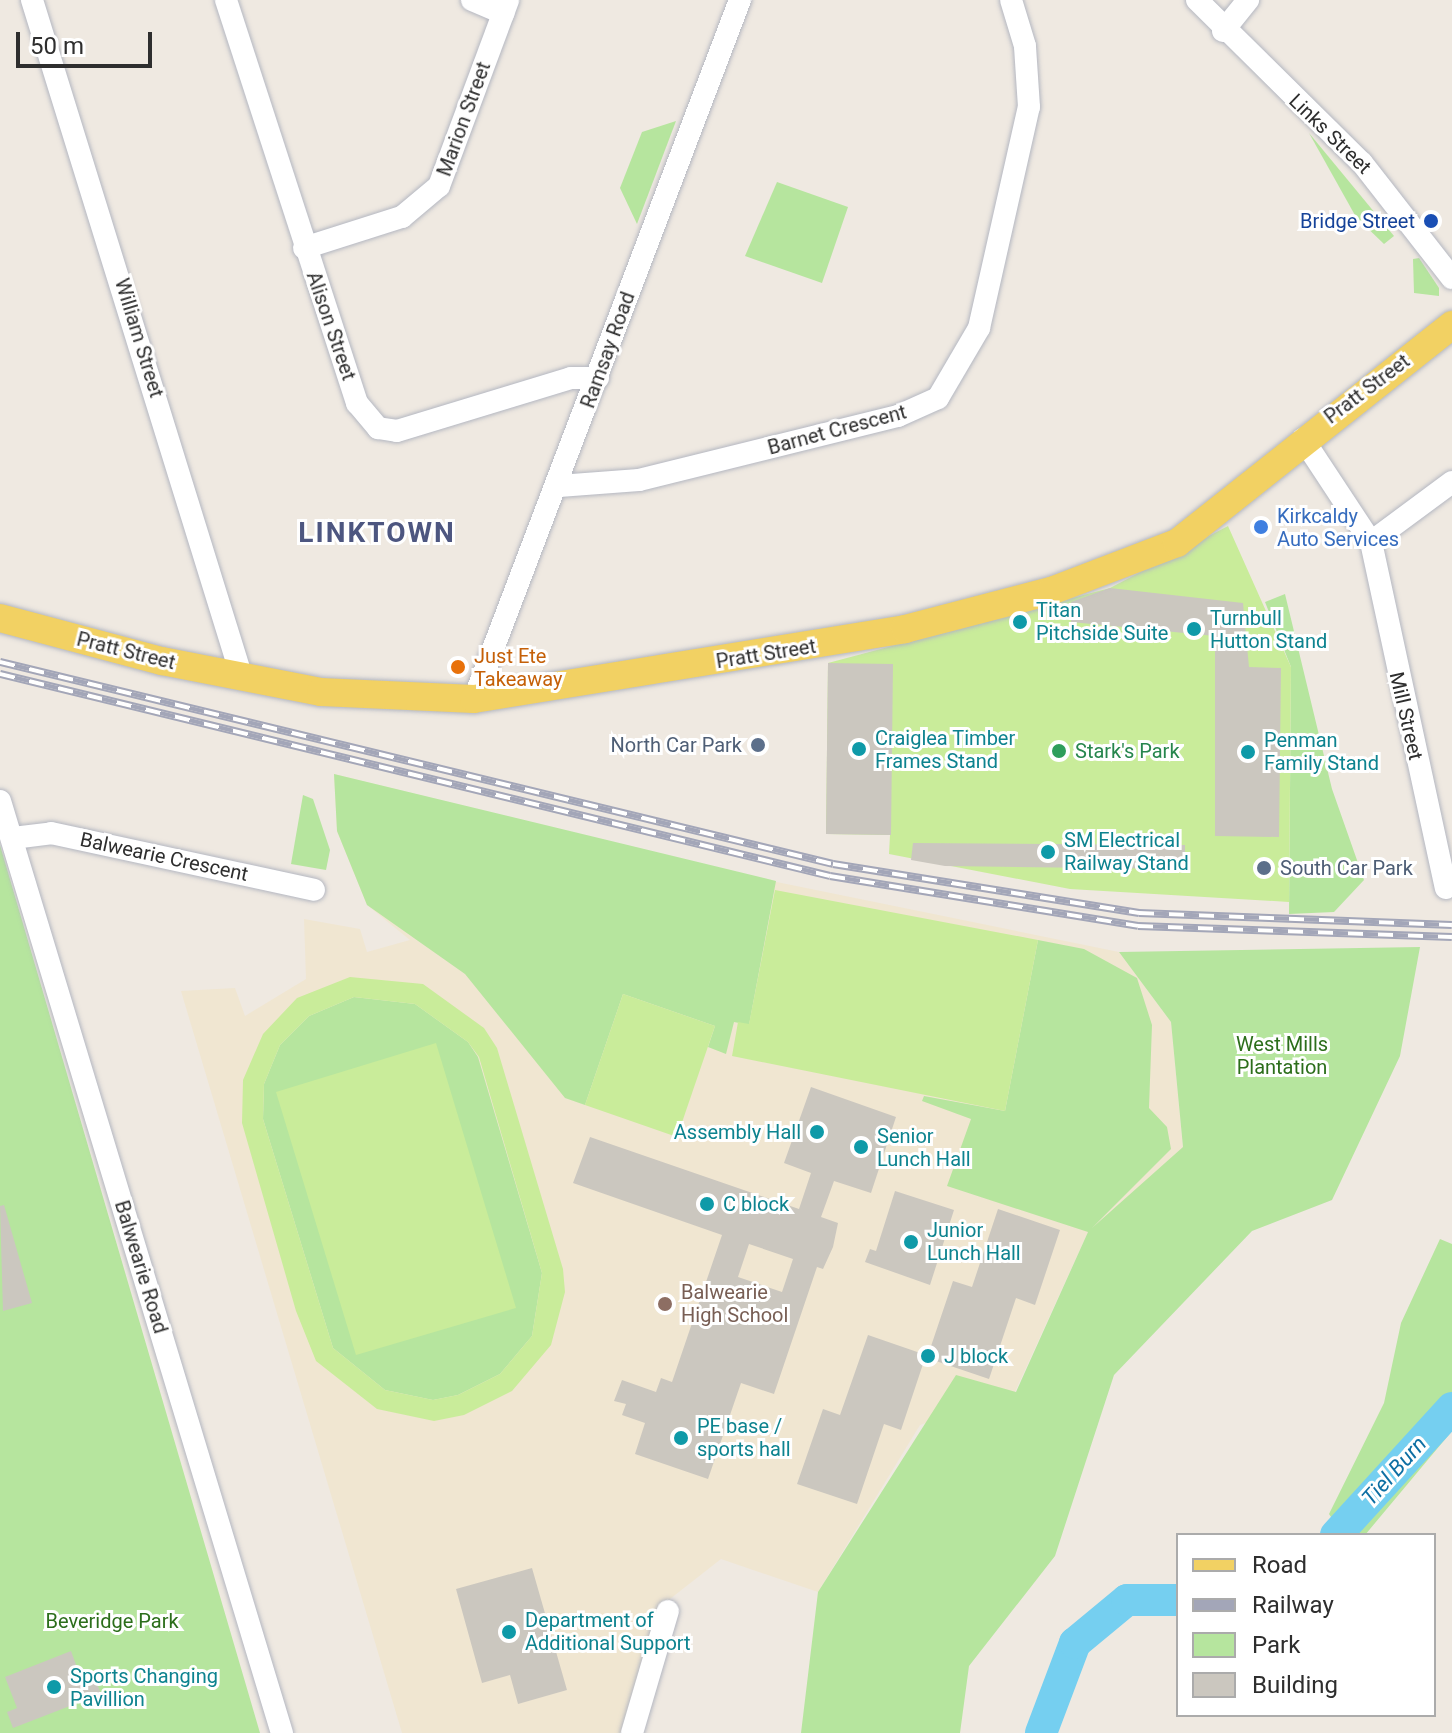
<!DOCTYPE html>
<style>
body{margin:0}
#map{position:relative;width:1452px;height:1733px;overflow:hidden;background:#efe9e1;font-family:Roboto,sans-serif}
div>[style]{position:absolute}
.education>*{inset:0;background:#f0e6d1}
.green>*{inset:0;background:#b6e59e}
.pitch>*{inset:0;background:#c9ec9a}
.river>*{height:32px;margin:-16px;padding:0 16px;transform-origin:16px;border-radius:16px;background:#75cff0}
.building>*{inset:0;background:#cbc7bf}
.roads{filter:drop-shadow(0 0 2px #b4b7c1) drop-shadow(0 0 2px #b4b7c1)}
.minor>*{height:22px;margin:-11px;padding:0 11px;transform-origin:11px;border-radius:11px;background:#fff}
.major>*{height:28px;margin:-14px;padding:0 14px;transform-origin:14px;border-radius:14px;background:#f2d163}
.rail>*{height:8px;margin-top:-4px;transform-origin:0;background:repeating-linear-gradient(90deg,#fff 0 15px,#a3a6b8 0 30px);box-sizing:border-box;border-block:2px solid #a3a6b8}
.dots>*{width:22px;height:22px;translate:-50% -50%;box-sizing:border-box;border:4px solid #fff;border-radius:50%}
span{translate:-50% -50%;white-space:nowrap;text-align:center;line-height:1.15;-webkit-text-stroke:6px #fff;paint-order:stroke}
.street-label{font-size:20px;color:#2e2e2e}
.transit-label{font-size:20px;color:#164399}
.right{translate:-100% -50%;text-align:right}
.shop-label{font-size:20px;color:#366cbe}
.left{translate:0 -50%;text-align:left}
.culture-label{font-size:20px;color:#0d838f}
.food-label{font-size:20px;color:#c56008}
.service-label{font-size:20px;color:#4e5e75}
.leisure-label{font-size:20px;color:#27864d}
.park-label{font-size:20px;color:#2c6e1b}
.education-label{font-size:20px;color:#785e54}
.water-label{font-size:22px;color:#0d6fa3;font-style:italic}
.district-label{font-size:28px;color:#4d5680;font-weight:700;letter-spacing:2px}
.legend{position:absolute;left:1176px;top:1533px;width:260px;height:184px;box-sizing:border-box;background:#fff;border:2px solid #ababab;margin:0;padding:10px 14px;list-style:none;font-size:24px;color:#2e2e2e}
.legend li{display:flex;align-items:center;gap:16px;height:40px}
.legend b{width:40px;border:2px solid #ababab}
.scale{position:absolute;left:16px;top:32px;width:136px;height:36px;box-sizing:border-box;border:4px solid #2e2e2e;border-top:0;padding-left:10px;font-size:24px;line-height:28px;white-space:nowrap;color:#2e2e2e;-webkit-text-stroke:6px #fff;paint-order:stroke}
</style>
<div id="map">
<div class="education">
<i style="clip-path:polygon(334px 774px,757px 878px,1119px 952px,1171px 1022px,1183px 1148px,1088px 1232px,1015px 1392px,920px 1425px,818px 1592px,721px 1559px,661px 1606px,621px 1733px,402px 1733px,181px 991px,235px 988px,245px 1016px,306px 979px,304px 919px,360px 929px,367px 952px,410px 940px,367px 905px,337px 831px)"></i>
</div>
<div class="green">
<i style="clip-path:polygon(676px 121px,637px 224px,620px 188px,642px 132px)"></i>
<i style="clip-path:polygon(1309px 133px,1394px 236px,1384px 244px,1356px 217px)"></i>
<i style="clip-path:polygon(777px 182px,848px 207px,822px 283px,745px 256px)"></i>
<i style="clip-path:polygon(1419px 258px,1439px 288px,1439px 296px,1414px 293px,1413px 259px)"></i>
<i style="clip-path:polygon(1285px 594px,1332px 789px,1364px 880px,1334px 912px,1289px 914px,1291px 667px,1265px 602px)"></i>
<i style="clip-path:polygon(334px 774px,776px 881px,749px 1025px,734px 1022px,726px 1054px,708px 1047px,715px 1026px,623px 994px,585px 1105px,565px 1098px,465px 974px,367px 905px,337px 831px)"></i>
<i style="clip-path:polygon(303px 795px,313px 799px,330px 850px,326px 870px,291px 864px)"></i>
<i style="clip-path:polygon(0 845px,139px 1320px,260px 1733px,0 1733px)"></i>
<i style="clip-path:polygon(1038px 940px,1084px 949px,1137px 978px,1152px 1025px,1149px 1108px,1167px 1127px,1171px 1149px,1092px 1228px,1183px 1147px,1171px 1022px,1119px 952px,1420px 947px,1400px 1056px,1332px 1200px,1252px 1231px,1114px 1375px,1055px 1556px,969px 1666px,960px 1733px,801px 1733px,818px 1592px,956px 1375px,1016px 1392px,1088px 1232px,947px 1186px,971px 1119px,922px 1101px,924px 1096px,1005px 1111px)"></i>
<i style="clip-path:polygon(354px 997px,415px 1004px,468px 1042px,478px 1057px,542px 1273px,532px 1336px,500px 1374px,458px 1395px,433px 1400px,385px 1390px,333px 1348px,263px 1119px,264px 1084px,280px 1045px,309px 1016px)"></i>
<i style="clip-path:polygon(1440px 1239px,1452px 1244px,1452px 1431px,1365px 1535px,1343px 1535px,1329px 1514px,1384px 1403px,1401px 1323px)"></i>
</div>
<div class="pitch">
<i style="clip-path:polygon(1228px 526px,1291px 667px,1289px 902px,1070px 889px,889px 854px,890px 835px,826px 834px,828px 663px,1110px 588px)"></i>
<i style="clip-path:polygon(775px 890px,1038px 940px,1005px 1111px,732px 1056px,738px 1022px,749px 1024px)"></i>
<i style="clip-path:polygon(evenodd,350px 977px,423px 984px,484px 1028px,497px 1048px,563px 1269px,565px 1292px,551px 1345px,512px 1391px,464px 1415px,434px 1421px,377px 1409px,316px 1361px,296px 1311px,242px 1123px,243px 1080px,263px 1034px,297px 998px,350px 977px,354px 997px,415px 1004px,468px 1042px,479px 1057px,542px 1273px,532px 1336px,500px 1374px,458px 1395px,433px 1400px,385px 1390px,333px 1348px,263px 1119px,264px 1084px,280px 1045px,309px 1016px,354px 997px)"></i>
<i style="clip-path:polygon(623px 994px,715px 1026px,677px 1137px,585px 1105px)"></i>
<i style="clip-path:polygon(436px 1043px,516px 1308px,356px 1355px,276px 1092px)"></i>
</div>
<div class="river">
<i style="left:1336px;top:1535px;width:172px;rotate:-47.6deg"></i>
<i style="left:1041px;top:1733px;width:96px;rotate:-69.3deg"></i>
<i style="left:1075px;top:1643px;width:67px;rotate:-39.6deg"></i>
<i style="left:1127px;top:1600px;width:51px"></i>
</div>
<div class="building">
<i style="clip-path:polygon(1110px 588px,1243px 603px,1249px 667px,1281px 668px,1279px 837px,1215px 836px,1215px 636px,1071px 622px,1071px 602px)"></i>
<i style="clip-path:polygon(828px 663px,893px 664px,891px 835px,826px 834px)"></i>
<i style="clip-path:polygon(913px 843px,1185px 845px,1185px 869px,945px 866px,911px 860px)"></i>
<i style="clip-path:polygon(evenodd,811px 1087px,896px 1117px,871px 1193px,834px 1181px,821px 1217px,838px 1223px,833px 1247px,823px 1269px,817px 1267px,774px 1394px,741px 1383px,708px 1479px,635px 1454px,645px 1423px,622px 1415px,626px 1404px,614px 1401px,622px 1380px,656px 1392px,661px 1378px,672px 1382px,722px 1235px,573px 1183px,590px 1137px,799px 1209px,811px 1173px,784px 1163px,811px 1087px,749px 1244px,793px 1259px,782px 1292px,738px 1277px,749px 1244px)"></i>
<i style="clip-path:polygon(895px 1191px,954px 1210px,930px 1285px,865px 1262px,870px 1249px,876px 1251px)"></i>
<i style="clip-path:polygon(4px 1205px,32px 1303px,3px 1311px,0 1206px)"></i>
<i style="clip-path:polygon(998px 1209px,1060px 1230px,1035px 1305px,1016px 1298px,989px 1379px,927px 1358px,953px 1281px,972px 1287px)"></i>
<i style="clip-path:polygon(868px 1335px,926px 1355px,901px 1430px,884px 1424px,857px 1504px,797px 1484px,823px 1409px,840px 1415px)"></i>
<i style="clip-path:polygon(532px 1568px,567px 1690px,518px 1704px,510px 1675px,482px 1683px,456px 1589px)"></i>
<i style="clip-path:polygon(71px 1651px,82px 1681px,94px 1676px,101px 1694px,13px 1728px,7px 1712px,17px 1708px,5px 1677px)"></i>
</div>
<div class="roads">
<div class="minor">
<i style="left:32px;top:0;width:710px;rotate:72.79deg"></i>
<i style="left:226px;top:0;width:424px;rotate:72deg"></i>
<i style="left:357px;top:403px;width:33px;rotate:50deg"></i>
<i style="left:378px;top:428px;width:19px;rotate:9deg"></i>
<i style="left:397px;top:431px;width:182px;rotate:-16.9deg"></i>
<i style="left:571px;top:378px;width:27px"></i>
<i style="left:472px;top:0;width:34px;rotate:23deg"></i>
<i style="left:1197px;top:0;width:232px;rotate:44.7deg"></i>
<i style="left:1362px;top:163px;width:146px;rotate:52deg"></i>
<i style="left:1223px;top:31px;width:40px;rotate:-51deg"></i>
<i style="left:304px;top:248px;width:103px;rotate:-17.6deg"></i>
<i style="left:402px;top:217px;width:48px;rotate:-40deg"></i>
<i style="left:439px;top:186px;width:198px;rotate:-69.6deg"></i>
<i style="left:1303px;top:439px;width:123px;rotate:56.6deg"></i>
<i style="left:1371px;top:542px;width:354px;rotate:77.8deg"></i>
<i style="left:559px;top:486px;width:80px;rotate:-4.3deg"></i>
<i style="left:639px;top:480px;width:267px;rotate:-13.9deg"></i>
<i style="left:898px;top:416px;width:44px;rotate:-24.2deg"></i>
<i style="left:938px;top:398px;width:81px;rotate:-59.6deg"></i>
<i style="left:979px;top:328px;width:227px;rotate:-77.3deg"></i>
<i style="left:1029px;top:107px;width:61px;rotate:-93.8deg"></i>
<i style="left:1025px;top:46px;width:48px;rotate:-106.9deg"></i>
<i style="left:1371px;top:542px;width:101px;rotate:-36.5deg"></i>
<i style="left:474px;top:699px;width:748px;rotate:-69.17deg"></i>
<i style="left:0;top:801px;width:974px;rotate:73.17deg"></i>
<i style="left:13px;top:838px;width:38px;rotate:-7deg"></i>
<i style="left:51px;top:833px;width:269px;rotate:12.2deg"></i>
<i style="left:632px;top:1733px;width:127px;rotate:-73.6deg"></i>
</div>
<div class="major">
<i style="left:0;top:618px;width:168px;rotate:14.9deg"></i>
<i style="left:162px;top:661px;width:162px;rotate:11deg"></i>
<i style="left:321px;top:692px;width:153px;rotate:2.6deg"></i>
<i style="left:474px;top:699px;width:437px;rotate:-9.2deg"></i>
<i style="left:905px;top:629px;width:151px;rotate:-14.6deg"></i>
<i style="left:1051px;top:591px;width:135px;rotate:-20.9deg"></i>
<i style="left:1177px;top:543px;width:351px;rotate:-38.4deg"></i>
</div>
</div>
<div class="rail">
<i style="left:0;top:662px;width:857px;rotate:13.63deg"></i>
<i style="left:833px;top:864px;width:310px;rotate:9.1deg"></i>
<i style="left:1139px;top:913px;width:313px;rotate:2.2deg"></i>
<i style="left:0;top:674px;width:854px;rotate:13.68deg"></i>
<i style="left:830px;top:876px;width:312px;rotate:9.2deg"></i>
<i style="left:1138px;top:926px;width:314px;rotate:2deg"></i>
</div>
<div class="dots">
<i style="left:1431px;top:221px;background:#1a4fb4"></i>
<i style="left:1261px;top:527px;background:#3f7fe0"></i>
<i style="left:1020px;top:622px;background:#0f9aa8"></i>
<i style="left:1194px;top:629px;background:#0f9aa8"></i>
<i style="left:458px;top:667px;background:#e8710a"></i>
<i style="left:758px;top:745px;background:#5c6f8a"></i>
<i style="left:859px;top:749px;background:#0f9aa8"></i>
<i style="left:1059px;top:751px;background:#2e9e5b"></i>
<i style="left:1248px;top:752px;background:#0f9aa8"></i>
<i style="left:1048px;top:852px;background:#0f9aa8"></i>
<i style="left:1264px;top:868px;background:#5c6f8a"></i>
<i style="left:817px;top:1132px;background:#0f9aa8"></i>
<i style="left:861px;top:1147px;background:#0f9aa8"></i>
<i style="left:707px;top:1204px;background:#0f9aa8"></i>
<i style="left:911px;top:1242px;background:#0f9aa8"></i>
<i style="left:665px;top:1304px;background:#8d6e63"></i>
<i style="left:928px;top:1356px;background:#0f9aa8"></i>
<i style="left:681px;top:1438px;background:#0f9aa8"></i>
<i style="left:509px;top:1632px;background:#0f9aa8"></i>
<i style="left:54px;top:1687px;background:#0f9aa8"></i>
</div>
<div class="street-label">
<span style="left:464px;top:119px;rotate:-70deg">Marion Street</span>
<span style="left:1330px;top:134px;rotate:44deg">Links Street</span>
<span style="left:331px;top:326px;rotate:71deg">Alison Street</span>
<span style="left:139px;top:338px;rotate:73deg">William Street</span>
<span style="left:608px;top:350px;rotate:-70deg">Ramsay Road</span>
<span style="left:1367px;top:389px;rotate:-37deg">Pratt Street</span>
<span style="left:837px;top:430px;rotate:-15deg">Barnet Crescent</span>
<span style="left:126px;top:651px;rotate:14deg">Pratt Street</span>
<span style="left:766px;top:654px;rotate:-9deg">Pratt Street</span>
<span style="left:1406px;top:716px;rotate:77deg">Mill Street</span>
<span style="left:164px;top:857px;rotate:12deg">Balwearie Crescent</span>
<span style="left:141px;top:1267px;rotate:73deg">Balwearie Road</span>
</div>
<div class="transit-label">
<span class="right" style="left:1415px;top:221px">Bridge Street</span>
</div>
<div class="shop-label">
<span class="left" style="left:1277px;top:528px">Kirkcaldy<br>Auto Services</span>
</div>
<div class="culture-label">
<span class="left" style="left:1036px;top:622px">Titan<br>Pitchside Suite</span>
<span class="left" style="left:1210px;top:630px">Turnbull<br>Hutton Stand</span>
<span class="left" style="left:875px;top:750px">Craiglea Timber<br>Frames Stand</span>
<span class="left" style="left:1264px;top:752px">Penman<br>Family Stand</span>
<span class="left" style="left:1064px;top:852px">SM Electrical<br>Railway Stand</span>
<span class="right" style="left:801px;top:1132px">Assembly Hall</span>
<span class="left" style="left:877px;top:1148px">Senior<br>Lunch Hall</span>
<span class="left" style="left:723px;top:1204px">C block</span>
<span class="left" style="left:927px;top:1242px">Junior<br>Lunch Hall</span>
<span class="left" style="left:944px;top:1356px">J block</span>
<span class="left" style="left:697px;top:1438px">PE base /<br>sports hall</span>
<span class="left" style="left:525px;top:1632px">Department of<br>Additional Support</span>
<span class="left" style="left:70px;top:1688px">Sports Changing<br>Pavillion</span>
</div>
<div class="food-label">
<span class="left" style="left:474px;top:668px">Just Ete<br>Takeaway</span>
</div>
<div class="service-label">
<span class="right" style="left:742px;top:745px">North Car Park</span>
<span class="left" style="left:1280px;top:868px">South Car Park</span>
</div>
<div class="leisure-label">
<span class="left" style="left:1075px;top:751px">Stark's Park</span>
</div>
<div class="park-label">
<span style="left:1282px;top:1056px">West Mills<br>Plantation</span>
<span style="left:112px;top:1621px">Beveridge Park</span>
</div>
<div class="education-label">
<span class="left" style="left:681px;top:1304px">Balwearie<br>High School</span>
</div>
<div class="water-label">
<span style="left:1394px;top:1471px;rotate:-48deg">Tiel Burn</span>
</div>
<div class="district-label">
<span style="left:377px;top:533px">LINKTOWN</span>
</div>
<ul class="legend">
<li><b style="height:10px;background:#f2d163"></b>Road</li>
<li><b style="height:10px;background:#a3a6b8"></b>Railway</li>
<li><b style="height:22px;background:#b6e59e"></b>Park</li>
<li><b style="height:22px;background:#cbc7bf"></b>Building</li>
</ul>
<div class="scale">50 m</div>
</div>
